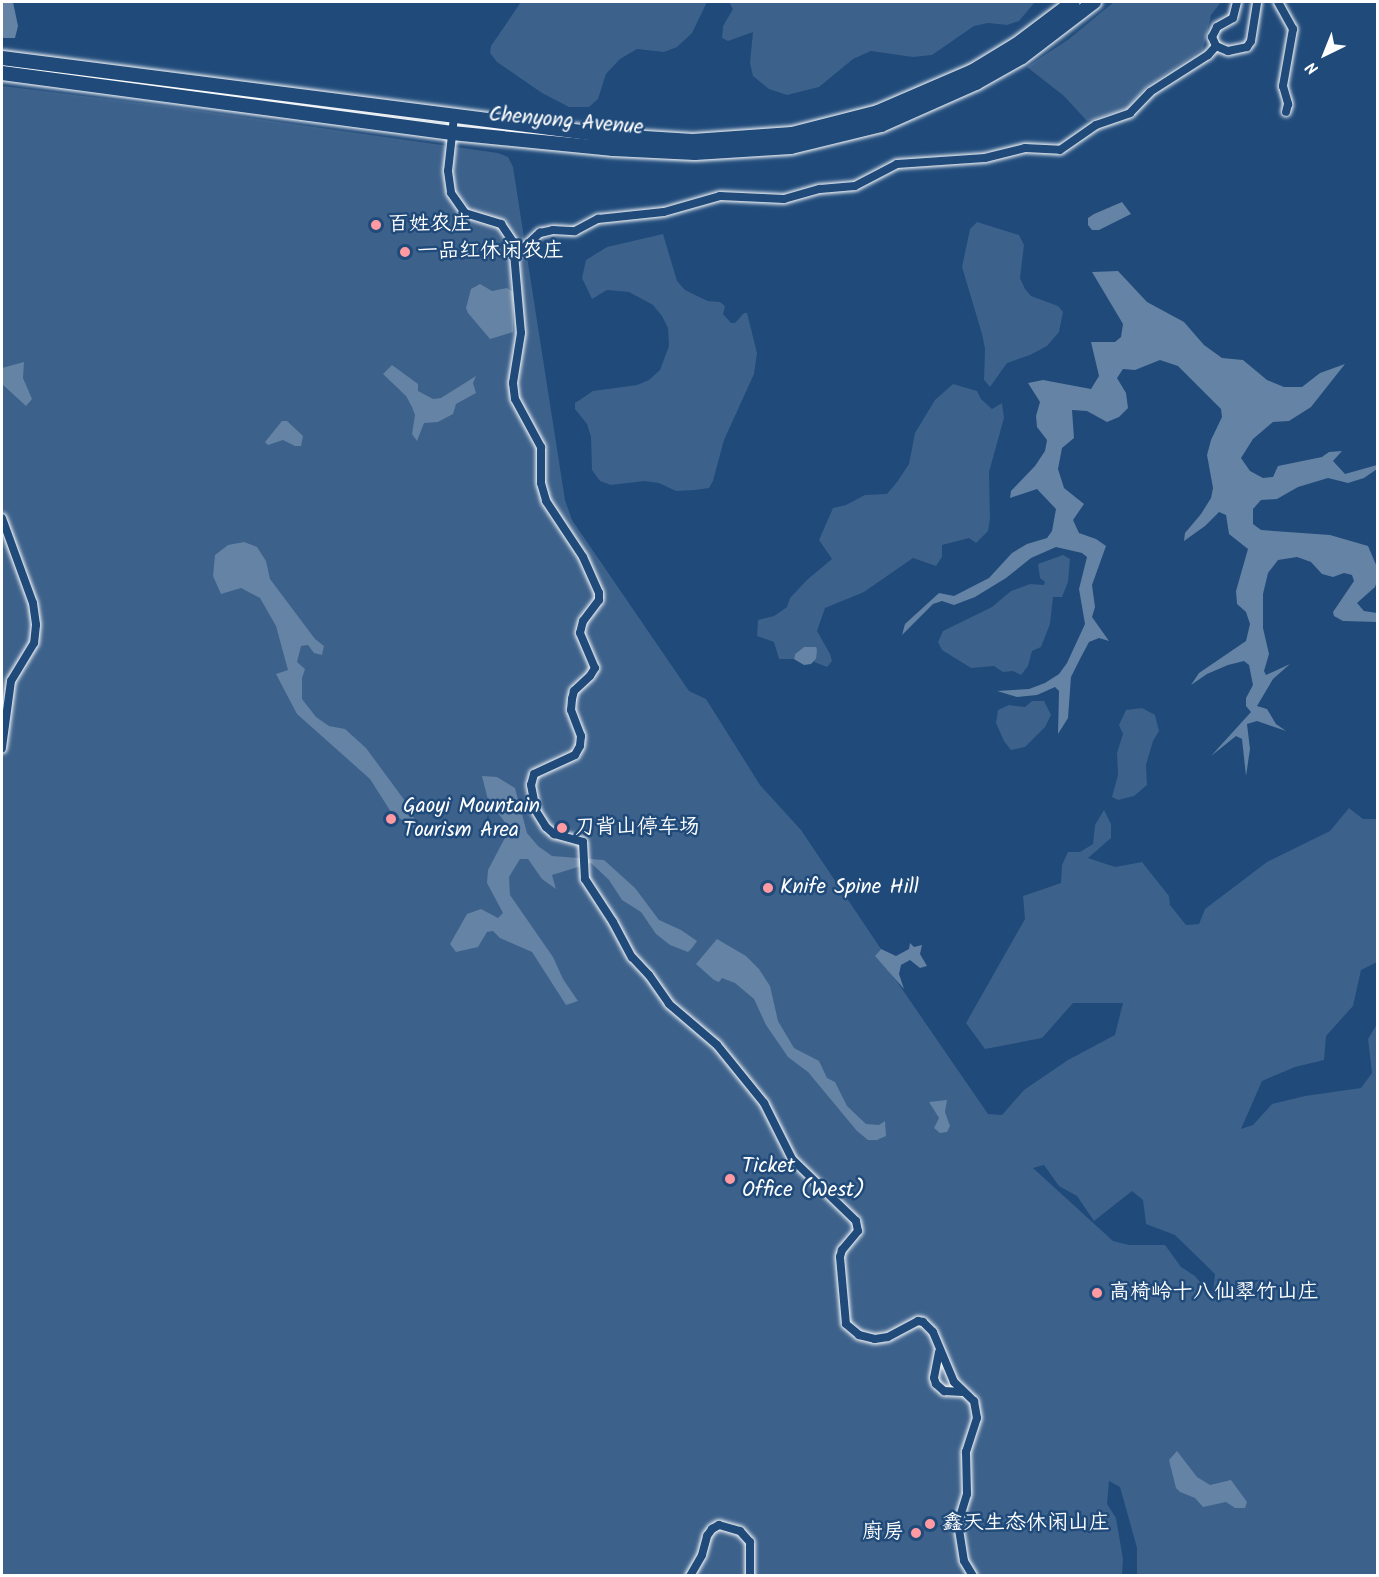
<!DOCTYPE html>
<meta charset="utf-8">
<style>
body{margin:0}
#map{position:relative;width:1379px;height:1577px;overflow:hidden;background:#1f4a7a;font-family:Kalam,"LXGW WenKai TC",sans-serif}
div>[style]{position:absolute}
.green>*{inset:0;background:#3c618b}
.water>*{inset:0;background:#6583a4}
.roads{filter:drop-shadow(0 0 2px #fff) drop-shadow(0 0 2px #fff)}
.street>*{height:8px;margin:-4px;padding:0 4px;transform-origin:4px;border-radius:4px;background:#1f4a7a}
.highway>*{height:14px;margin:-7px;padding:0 7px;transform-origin:7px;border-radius:7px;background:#1f4a7a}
.dots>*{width:16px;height:16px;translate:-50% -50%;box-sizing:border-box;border:3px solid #1f4a7a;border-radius:50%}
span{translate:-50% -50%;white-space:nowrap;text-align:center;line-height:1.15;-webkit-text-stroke:5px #1f4a7a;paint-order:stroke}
.street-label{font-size:21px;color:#fff}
.poi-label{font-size:21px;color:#fff}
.left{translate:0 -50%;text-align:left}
.right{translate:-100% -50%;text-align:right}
.frame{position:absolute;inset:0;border:3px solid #fff;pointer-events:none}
.north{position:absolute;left:1295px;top:24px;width:60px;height:60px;-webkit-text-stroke:4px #1f4a7a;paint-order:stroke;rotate:223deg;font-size:16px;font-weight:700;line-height:24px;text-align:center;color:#fff}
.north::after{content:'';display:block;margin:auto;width:21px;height:27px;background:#fff;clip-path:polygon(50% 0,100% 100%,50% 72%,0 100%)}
</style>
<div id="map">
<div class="green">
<i style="clip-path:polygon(521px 2px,707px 2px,692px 33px,677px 47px,664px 52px,637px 49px,620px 59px,606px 74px,598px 99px,589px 107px,569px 107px,542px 93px,497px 62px,490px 53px,491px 46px)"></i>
<i style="clip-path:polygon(729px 2px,1035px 2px,1019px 21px,1007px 25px,988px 23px,974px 26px,932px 55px,913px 57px,871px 51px,853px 59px,819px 87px,787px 95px,769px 89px,753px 76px,750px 63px,753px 32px,728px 41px,722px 38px,723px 26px,733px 9px)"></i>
<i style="clip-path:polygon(1114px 2px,1221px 2px,1211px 15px,1203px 49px,1146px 87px,1128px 108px,1087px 121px,1064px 96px,1027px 67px,1069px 39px)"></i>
<i style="clip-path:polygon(evenodd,2px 86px,173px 107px,498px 153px,508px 157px,513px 167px,565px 500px,572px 520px,689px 691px,706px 699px,760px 785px,801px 830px,881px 949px,876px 955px,881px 962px,891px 973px,988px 1114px,1002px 1115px,1024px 1090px,1068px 1060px,1115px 1035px,1123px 1003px,1073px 1003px,1042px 1038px,985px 1049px,966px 1023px,1025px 919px,1023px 896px,1061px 883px,1062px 865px,1068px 852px,1080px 852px,1093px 844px,1095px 825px,1104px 810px,1111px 824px,1111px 838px,1088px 858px,1115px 867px,1142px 862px,1169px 896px,1170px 905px,1186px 925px,1199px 924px,1205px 909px,1267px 862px,1330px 831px,1349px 808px,1363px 819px,1377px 819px,1377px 962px,1361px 970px,1353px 1006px,1326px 1036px,1324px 1060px,1295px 1067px,1262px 1081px,1241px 1129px,1253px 1125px,1272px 1104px,1305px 1096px,1361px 1088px,1372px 1073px,1368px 1039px,1377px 1024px,1377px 1575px,1137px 1575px,1137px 1548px,1120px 1487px,1109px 1481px,1107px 1504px,1116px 1518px,1123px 1559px,1122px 1575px,2px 1576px,2px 86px,1044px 1165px,1059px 1186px,1077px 1196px,1094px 1221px,1132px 1191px,1143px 1200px,1146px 1224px,1175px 1235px,1215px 1274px,1213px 1292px,1205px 1288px,1195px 1276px,1181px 1267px,1165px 1245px,1129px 1245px,1113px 1241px,1033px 1168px,1044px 1165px)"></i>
<i style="clip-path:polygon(977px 222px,1019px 235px,1024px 245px,1020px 278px,1025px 289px,1031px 296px,1058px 306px,1063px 312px,1059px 332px,1047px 346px,1030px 355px,1007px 363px,990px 387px,984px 380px,985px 349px,982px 334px,962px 267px,970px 229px)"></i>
<i style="clip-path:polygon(663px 234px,677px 281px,685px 290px,697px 296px,708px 301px,720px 302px,725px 306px,723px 314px,731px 323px,735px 323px,744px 313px,747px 313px,757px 353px,754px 374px,724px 440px,713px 481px,709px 488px,695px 490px,676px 491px,659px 483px,644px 481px,611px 485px,600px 481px,592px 470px,591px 437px,587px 424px,575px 409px,575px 403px,593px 391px,637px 385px,649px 380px,660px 370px,669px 346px,668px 328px,662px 316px,653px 305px,629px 292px,607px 290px,592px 299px,582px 278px,586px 260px,607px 247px)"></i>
<i style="clip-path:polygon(953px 384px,977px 391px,981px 399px,992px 409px,1002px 403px,1004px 418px,989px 472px,990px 519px,988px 531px,976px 543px,969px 538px,942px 545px,942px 557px,936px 566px,913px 558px,864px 592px,825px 608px,817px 631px,830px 654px,832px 661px,827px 667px,814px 662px,816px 659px,804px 647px,795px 654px,794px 659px,779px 659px,774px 642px,757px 636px,758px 620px,774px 616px,787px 607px,790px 598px,808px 579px,832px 559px,819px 540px,833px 508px,846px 505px,865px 495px,887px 494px,897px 482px,909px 464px,915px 433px,935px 400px)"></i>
<i style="clip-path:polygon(1063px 555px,1070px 559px,1068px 582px,1062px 597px,1053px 597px,1050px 624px,1041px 647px,1032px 651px,1028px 666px,1021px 675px,1013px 671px,1003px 672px,994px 666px,971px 668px,942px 650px,938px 642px,943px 631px,992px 607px,1011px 591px,1030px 584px,1044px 585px,1045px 582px,1040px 578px,1038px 564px)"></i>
<i style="clip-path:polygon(1032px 701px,1044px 701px,1051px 715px,1045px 727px,1025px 747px,1011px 750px,1004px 741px,996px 723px,998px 710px,1009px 705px,1025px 707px)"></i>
<i style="clip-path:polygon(1142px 708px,1155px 715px,1159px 731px,1153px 741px,1146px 765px,1147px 785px,1134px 796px,1118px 800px,1112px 797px,1118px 775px,1117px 753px,1123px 734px,1119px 725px,1126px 710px)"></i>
</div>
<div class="water">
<i style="clip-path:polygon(2px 2px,13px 2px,18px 26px,15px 38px,2px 38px)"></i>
<i style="clip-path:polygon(1122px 202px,1131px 214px,1099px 230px,1092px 230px,1088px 225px,1088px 218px,1094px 214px)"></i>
<i style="clip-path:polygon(1118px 271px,1147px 302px,1184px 322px,1204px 345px,1222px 358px,1243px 360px,1267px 380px,1284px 387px,1302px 387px,1320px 373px,1345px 364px,1311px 407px,1289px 421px,1273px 422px,1253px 439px,1241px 458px,1250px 471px,1263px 478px,1273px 477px,1278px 466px,1322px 457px,1329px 452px,1342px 451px,1333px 461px,1345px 474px,1377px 465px,1377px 469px,1364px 478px,1348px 483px,1328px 478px,1298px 487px,1277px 499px,1261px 500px,1253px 509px,1253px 524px,1261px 530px,1330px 535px,1368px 546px,1377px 567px,1377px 581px,1375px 587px,1357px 603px,1364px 611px,1377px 613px,1378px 622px,1343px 621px,1334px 616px,1333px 612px,1354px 581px,1352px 575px,1344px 573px,1333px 577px,1322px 574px,1311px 562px,1297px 557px,1278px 560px,1268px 573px,1263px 594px,1263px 628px,1269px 654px,1264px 671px,1266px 675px,1290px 664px,1273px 679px,1257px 706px,1267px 709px,1276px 724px,1286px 731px,1257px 721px,1247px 724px,1250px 749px,1246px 776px,1242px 739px,1236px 736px,1211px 756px,1251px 712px,1246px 706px,1246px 698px,1253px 685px,1249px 665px,1244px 661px,1228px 665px,1207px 674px,1191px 685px,1199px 673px,1246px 641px,1250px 624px,1246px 612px,1237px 604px,1236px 591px,1248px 549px,1229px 534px,1226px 515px,1219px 512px,1205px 526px,1184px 541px,1185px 533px,1201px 514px,1211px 498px,1213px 488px,1207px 455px,1211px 440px,1222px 417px,1221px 409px,1178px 366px,1160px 360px,1135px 370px,1123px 369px,1117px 378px,1126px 393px,1128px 408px,1119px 417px,1107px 422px,1087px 411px,1072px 410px,1074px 438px,1062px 448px,1058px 469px,1064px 488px,1084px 504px,1073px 520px,1079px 533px,1096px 539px,1106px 546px,1092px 585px,1095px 607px,1092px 617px,1109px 641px,1099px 638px,1089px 642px,1080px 659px,1071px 677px,1068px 718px,1058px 734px,1059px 691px,1055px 687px,1037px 695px,1017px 697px,997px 691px,1029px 689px,1045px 683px,1059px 674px,1067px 663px,1085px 624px,1079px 589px,1087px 557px,1082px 553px,1056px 547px,1031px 558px,1006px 578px,975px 597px,954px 605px,942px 601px,933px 604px,902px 635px,905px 624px,939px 593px,954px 596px,989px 578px,1012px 553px,1027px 544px,1047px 538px,1052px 531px,1056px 509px,1037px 489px,1010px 498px,1011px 491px,1035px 466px,1045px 451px,1047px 440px,1037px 427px,1036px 416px,1040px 402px,1028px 383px,1043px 380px,1091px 389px,1099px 376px,1091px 342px,1115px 342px,1121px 337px,1123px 324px,1092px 272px)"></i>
<i style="clip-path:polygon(480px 284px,492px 291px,507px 288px,513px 292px,513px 332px,490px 339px,468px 313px,466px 308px,471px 289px)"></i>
<i style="clip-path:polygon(24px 362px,23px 378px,32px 399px,26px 406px,2px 384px,2px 368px)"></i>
<i style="clip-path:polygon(392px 365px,418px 384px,418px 391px,433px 399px,441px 398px,476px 376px,473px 383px,476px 393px,456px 404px,453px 414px,438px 422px,424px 423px,417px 441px,412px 434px,415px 415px,412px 407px,406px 396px,383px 374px)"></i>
<i style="clip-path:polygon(282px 421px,287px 421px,303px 436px,301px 446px,295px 446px,283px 440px,268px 445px,265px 442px)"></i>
<i style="clip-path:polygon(244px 542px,257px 547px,266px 561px,270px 579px,315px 639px,324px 646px,322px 655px,314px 653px,308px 645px,301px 646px,297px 662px,305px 669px,302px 678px,302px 699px,316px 717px,329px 726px,345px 729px,366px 748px,408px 805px,420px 833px,391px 812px,370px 779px,297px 714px,276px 674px,288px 670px,276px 626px,260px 598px,241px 588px,221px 594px,213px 576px,215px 555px,228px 545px)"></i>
<i style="clip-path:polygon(804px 647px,816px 647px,817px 650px,816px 659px,811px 664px,804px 665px,794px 659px,795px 654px)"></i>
<i style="clip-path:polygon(482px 776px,497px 777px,515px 788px,527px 833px,538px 846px,552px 856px,604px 860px,635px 888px,659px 920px,681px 930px,697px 941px,692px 948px,688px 952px,670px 945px,656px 934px,641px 912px,622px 900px,609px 880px,591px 863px,552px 875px,556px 889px,542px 879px,528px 859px,520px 859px,509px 877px,510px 895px,553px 957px,563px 979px,578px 1001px,566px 1005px,532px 952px,500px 938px,493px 931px,487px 932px,478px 947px,456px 952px,450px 944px,467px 914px,481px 909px,498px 918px,503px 913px,487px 883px,488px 870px,508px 832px,507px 825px,488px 800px)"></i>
<i style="clip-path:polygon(717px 939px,746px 956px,759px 969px,770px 986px,778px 1021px,794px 1048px,819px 1061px,827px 1078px,835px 1082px,847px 1106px,866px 1124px,879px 1125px,885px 1121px,886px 1136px,877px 1140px,868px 1140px,857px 1131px,808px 1072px,788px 1057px,766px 1025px,754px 999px,735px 983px,722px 978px,719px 982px,714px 980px,696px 964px)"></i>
<i style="clip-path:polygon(910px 943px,914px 947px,922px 945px,920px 954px,927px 966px,920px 968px,910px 960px,901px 965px,899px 974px,904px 989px,875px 956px,881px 949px,896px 956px,909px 949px)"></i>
<i style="clip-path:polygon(947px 1100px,945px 1112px,950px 1126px,947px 1132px,940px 1133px,934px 1128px,939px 1118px,929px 1102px)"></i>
<i style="clip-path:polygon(1177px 1451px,1197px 1477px,1210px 1485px,1231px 1480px,1247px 1502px,1245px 1508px,1235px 1508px,1226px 1502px,1203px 1507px,1195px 1498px,1180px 1492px,1176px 1488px,1169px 1460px)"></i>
</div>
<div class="roads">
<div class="street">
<i style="left:1278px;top:2px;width:31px;rotate:61deg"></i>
<i style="left:1293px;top:29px;width:58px;rotate:100deg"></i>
<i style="left:1283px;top:86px;width:19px;rotate:74deg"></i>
<i style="left:1288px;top:104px;width:8px;rotate:104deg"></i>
<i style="left:1216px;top:46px;width:13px;rotate:23deg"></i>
<i style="left:1228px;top:51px;width:19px;rotate:-12deg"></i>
<i style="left:1247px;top:47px;width:7px;rotate:-56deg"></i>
<i style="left:1251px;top:41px;width:39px;rotate:-81deg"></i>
<i style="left:454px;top:117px;width:54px;rotate:96.3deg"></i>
<i style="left:448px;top:171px;width:22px;rotate:82deg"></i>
<i style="left:451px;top:193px;width:24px;rotate:55deg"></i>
<i style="left:465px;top:213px;width:38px;rotate:17deg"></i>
<i style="left:501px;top:224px;width:22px;rotate:56deg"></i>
<i style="left:513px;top:242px;width:91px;rotate:85deg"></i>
<i style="left:521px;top:333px;width:51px;rotate:99.1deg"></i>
<i style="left:513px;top:383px;width:16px;rotate:83deg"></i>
<i style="left:515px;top:399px;width:55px;rotate:61.6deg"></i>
<i style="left:541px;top:447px;width:36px;rotate:90deg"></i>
<i style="left:541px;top:483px;width:19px;rotate:74deg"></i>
<i style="left:546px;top:501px;width:67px;rotate:56.5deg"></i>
<i style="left:583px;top:557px;width:39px;rotate:66deg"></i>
<i style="left:599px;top:593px;width:7px;rotate:90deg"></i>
<i style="left:599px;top:600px;width:26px;rotate:127deg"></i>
<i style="left:583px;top:621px;width:12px;rotate:104deg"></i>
<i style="left:580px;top:633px;width:38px;rotate:67deg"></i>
<i style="left:595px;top:668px;width:9px;rotate:122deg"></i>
<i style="left:590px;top:676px;width:22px;rotate:137deg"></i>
<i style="left:574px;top:691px;width:8px;rotate:104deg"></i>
<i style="left:572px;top:699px;width:11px;rotate:95deg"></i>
<i style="left:571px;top:710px;width:28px;rotate:69deg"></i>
<i style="left:581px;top:736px;width:10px;rotate:96deg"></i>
<i style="left:580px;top:746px;width:10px;rotate:119deg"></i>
<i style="left:575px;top:755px;width:45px;rotate:155.1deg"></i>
<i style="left:534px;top:774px;width:11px;rotate:105deg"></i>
<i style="left:531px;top:785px;width:26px;rotate:79deg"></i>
<i style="left:536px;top:811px;width:19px;rotate:58deg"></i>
<i style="left:546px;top:827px;width:11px;rotate:41deg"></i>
<i style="left:554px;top:834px;width:30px;rotate:15deg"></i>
<i style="left:583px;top:842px;width:37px;rotate:87deg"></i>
<i style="left:585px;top:879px;width:51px;rotate:56.9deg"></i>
<i style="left:613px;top:922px;width:40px;rotate:62deg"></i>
<i style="left:632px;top:957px;width:25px;rotate:47deg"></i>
<i style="left:649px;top:975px;width:35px;rotate:55deg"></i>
<i style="left:669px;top:1004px;width:63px;rotate:40.5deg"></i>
<i style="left:717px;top:1045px;width:75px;rotate:51deg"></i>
<i style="left:764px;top:1103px;width:63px;rotate:63.4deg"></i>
<i style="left:792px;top:1159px;width:89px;rotate:44.1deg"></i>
<i style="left:856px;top:1221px;width:10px;rotate:79deg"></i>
<i style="left:858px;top:1231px;width:25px;rotate:130deg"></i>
<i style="left:842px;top:1250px;width:7px;rotate:106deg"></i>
<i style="left:840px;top:1257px;width:67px;rotate:84.9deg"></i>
<i style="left:846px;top:1324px;width:17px;rotate:40deg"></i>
<i style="left:859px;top:1335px;width:16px;rotate:14deg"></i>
<i style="left:875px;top:1339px;width:13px;rotate:-9deg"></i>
<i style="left:888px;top:1337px;width:34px;rotate:-28deg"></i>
<i style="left:918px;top:1321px;width:5px;rotate:11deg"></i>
<i style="left:923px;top:1322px;width:14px;rotate:45deg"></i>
<i style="left:933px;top:1332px;width:54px;rotate:67.2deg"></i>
<i style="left:954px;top:1382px;width:28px;rotate:44deg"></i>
<i style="left:974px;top:1401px;width:17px;rotate:80deg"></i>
<i style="left:977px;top:1418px;width:36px;rotate:108deg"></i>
<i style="left:966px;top:1452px;width:42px;rotate:88.6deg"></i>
<i style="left:967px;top:1494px;width:30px;rotate:107deg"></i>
<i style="left:958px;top:1523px;width:38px;rotate:81deg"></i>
<i style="left:964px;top:1561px;width:17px;rotate:59deg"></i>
<i style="left:516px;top:255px;width:33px;rotate:-43deg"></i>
<i style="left:540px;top:233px;width:13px;rotate:-13deg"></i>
<i style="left:553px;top:230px;width:22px;rotate:3deg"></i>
<i style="left:575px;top:231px;width:26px;rotate:-28deg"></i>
<i style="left:598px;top:219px;width:66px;rotate:-6.1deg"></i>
<i style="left:664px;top:212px;width:58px;rotate:-15.9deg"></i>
<i style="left:720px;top:196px;width:64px;rotate:2.7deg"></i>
<i style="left:784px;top:199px;width:37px;rotate:-16deg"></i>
<i style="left:820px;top:189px;width:35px;rotate:-5deg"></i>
<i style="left:855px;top:186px;width:47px;rotate:-27.6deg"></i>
<i style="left:897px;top:164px;width:88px;rotate:-3.9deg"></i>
<i style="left:985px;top:158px;width:41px;rotate:-14deg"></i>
<i style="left:1025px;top:148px;width:35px;rotate:3deg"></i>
<i style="left:1060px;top:150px;width:44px;rotate:-34.8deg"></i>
<i style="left:1096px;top:125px;width:36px;rotate:-19deg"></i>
<i style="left:1130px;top:113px;width:29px;rotate:-46deg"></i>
<i style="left:1150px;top:92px;width:69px;rotate:-32.5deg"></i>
<i style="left:1208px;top:55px;width:12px;rotate:-48deg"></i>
<i style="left:1216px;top:46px;width:10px;rotate:-114deg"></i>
<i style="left:1212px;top:37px;width:11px;rotate:-63deg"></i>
<i style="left:1217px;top:27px;width:18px;rotate:-29deg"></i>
<i style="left:1233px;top:18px;width:16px;rotate:-76deg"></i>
<i style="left:2px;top:518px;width:90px;rotate:70deg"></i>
<i style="left:33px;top:603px;width:22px;rotate:82deg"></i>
<i style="left:36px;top:625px;width:18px;rotate:96deg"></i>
<i style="left:34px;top:643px;width:44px;rotate:121.2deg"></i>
<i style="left:11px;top:681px;width:68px;rotate:97.7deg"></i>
<i style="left:939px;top:1352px;width:26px;rotate:101deg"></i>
<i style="left:934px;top:1378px;width:6px;rotate:72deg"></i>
<i style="left:936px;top:1384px;width:11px;rotate:41deg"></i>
<i style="left:944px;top:1391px;width:18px;rotate:3deg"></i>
<i style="left:690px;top:1576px;width:24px;rotate:-60deg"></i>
<i style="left:702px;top:1555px;width:20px;rotate:-75deg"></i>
<i style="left:707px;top:1536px;width:9px;rotate:-54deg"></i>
<i style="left:712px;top:1529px;width:8px;rotate:-30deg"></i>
<i style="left:719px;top:1525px;width:22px;rotate:16deg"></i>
<i style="left:740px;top:1531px;width:15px;rotate:48deg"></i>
<i style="left:750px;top:1542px;width:34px;rotate:90deg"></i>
</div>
<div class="highway">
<i style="left:2px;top:58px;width:616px;rotate:7.28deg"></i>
<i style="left:613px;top:136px;width:80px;rotate:3.6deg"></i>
<i style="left:693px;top:141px;width:99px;rotate:-4deg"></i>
<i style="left:792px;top:134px;width:89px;rotate:-14.3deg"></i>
<i style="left:878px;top:112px;width:103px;rotate:-23.3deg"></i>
<i style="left:973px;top:71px;width:50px;rotate:-31.2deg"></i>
<i style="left:1016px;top:45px;width:71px;rotate:-37deg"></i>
<i style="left:2px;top:73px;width:454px;rotate:7.6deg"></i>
<i style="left:452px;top:133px;width:162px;rotate:5.7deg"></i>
<i style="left:613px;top:149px;width:82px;rotate:2.8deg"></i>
<i style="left:695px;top:153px;width:96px;rotate:-3.6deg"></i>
<i style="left:791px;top:147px;width:93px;rotate:-13.7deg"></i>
<i style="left:881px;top:125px;width:104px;rotate:-23.9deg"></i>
<i style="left:976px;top:83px;width:53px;rotate:-29.5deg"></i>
<i style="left:1022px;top:57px;width:91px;rotate:-37.4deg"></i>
</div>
</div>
<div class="dots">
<i style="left:376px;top:225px;background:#ff9aa2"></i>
<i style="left:405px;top:252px;background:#ff9aa2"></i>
<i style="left:391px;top:819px;background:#ff9aa2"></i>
<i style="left:562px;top:828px;background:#ff9aa2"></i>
<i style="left:768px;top:888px;background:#ff9aa2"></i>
<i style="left:730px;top:1179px;background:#ff9aa2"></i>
<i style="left:1097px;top:1293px;background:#ff9aa2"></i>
<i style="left:930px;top:1524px;background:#ff9aa2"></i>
<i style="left:916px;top:1533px;background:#ff9aa2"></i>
</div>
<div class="street-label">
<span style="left:566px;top:122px;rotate:5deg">Chenyong Avenue</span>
</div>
<div class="poi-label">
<span class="left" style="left:388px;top:225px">百姓农庄</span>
<span class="left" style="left:417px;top:252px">一品红休闲农庄</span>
<span class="left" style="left:403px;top:819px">Gaoyi Mountain<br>Tourism Area</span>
<span class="left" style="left:574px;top:828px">刀背山停车场</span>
<span class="left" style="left:780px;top:888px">Knife Spine Hill</span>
<span class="left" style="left:742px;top:1179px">Ticket<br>Office (West)</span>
<span class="left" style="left:1109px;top:1293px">高椅岭十八仙翠竹山庄</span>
<span class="left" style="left:942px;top:1524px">鑫天生态休闲山庄</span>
<span class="right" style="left:904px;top:1533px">廚房</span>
</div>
<div class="frame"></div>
<div class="north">N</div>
</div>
